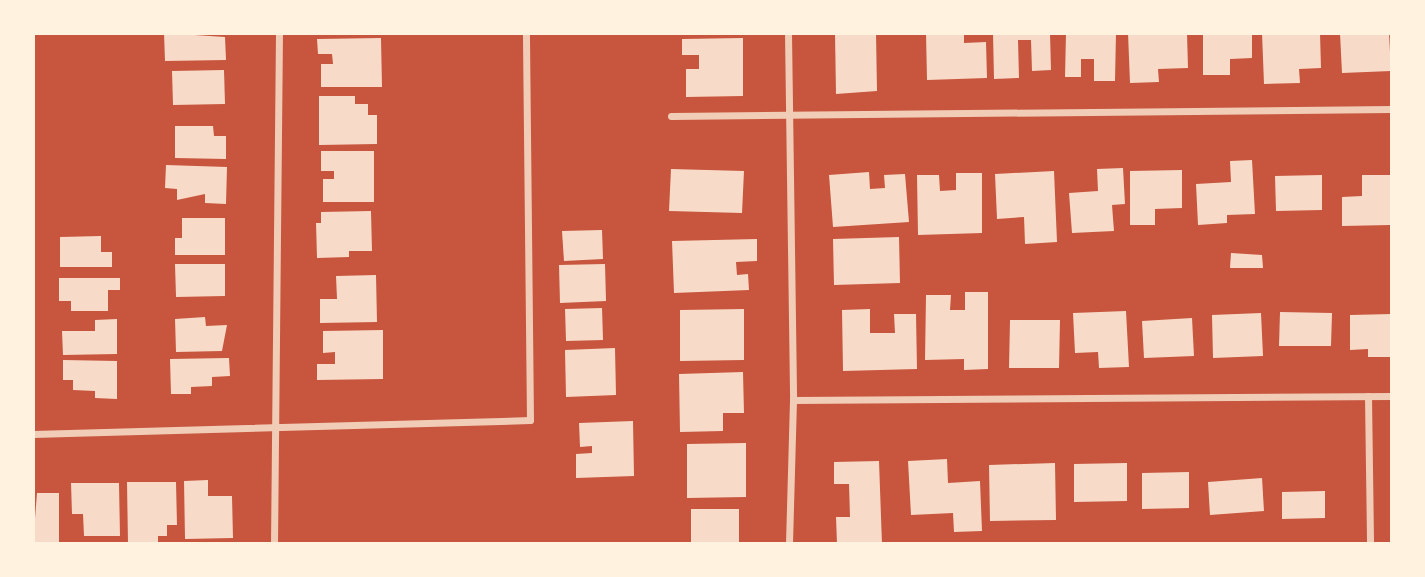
<!DOCTYPE html>
<style>
body{margin:0}
#map{position:relative;width:1425px;height:577px;overflow:hidden;background:#c8553d;font-family:Ubuntu,sans-serif}
div>[style]{position:absolute}
.building>*{inset:0;background:#f7dbc8}
.minor>*{height:7px;margin:-3.5px;padding:0 3.5px;transform-origin:3.5px;border-radius:3.5px;background:#f1ccb7}
span{translate:-50% -50%;white-space:nowrap;text-align:center;line-height:1.15;-webkit-text-stroke:5px #fff3e0;paint-order:stroke}
.frame{position:absolute;inset:0;border:35px solid #fff3e0;pointer-events:none}
</style>
<div id="map">
<div class="building">
<i style="clip-path:polygon(164px 33px,225px 37px,226px 60px,165px 61px)"></i>
<i style="clip-path:polygon(835px 33px,876px 33px,877px 91px,836px 94px)"></i>
<i style="clip-path:polygon(926px 33px,964px 33px,964px 43px,986px 42px,987px 78px,927px 80px)"></i>
<i style="clip-path:polygon(993px 33px,1050px 33px,1051px 70px,1032px 71px,1031px 40px,1018px 40px,1019px 78px,994px 79px)"></i>
<i style="clip-path:polygon(1066px 33px,1116px 33px,1115px 81px,1094px 81px,1094px 59px,1081px 59px,1081px 77px,1065px 77px)"></i>
<i style="clip-path:polygon(1128px 33px,1187px 33px,1188px 68px,1158px 69px,1159px 82px,1130px 83px)"></i>
<i style="clip-path:polygon(1203px 33px,1252px 33px,1252px 58px,1230px 59px,1230px 75px,1203px 75px)"></i>
<i style="clip-path:polygon(1262px 33px,1320px 33px,1321px 68px,1299px 69px,1300px 83px,1264px 84px)"></i>
<i style="clip-path:polygon(1340px 33px,1389px 33px,1391px 71px,1342px 73px)"></i>
<i style="clip-path:polygon(381px 38px,382px 87px,321px 87px,321px 64px,333px 64px,332px 54px,318px 54px,317px 39px)"></i>
<i style="clip-path:polygon(743px 38px,743px 96px,686px 97px,686px 69px,699px 69px,699px 55px,682px 55px,682px 39px)"></i>
<i style="clip-path:polygon(224px 70px,225px 104px,173px 105px,172px 71px)"></i>
<i style="clip-path:polygon(319px 96px,355px 96px,355px 104px,368px 104px,368px 115px,377px 115px,377px 144px,319px 145px)"></i>
<i style="clip-path:polygon(175px 126px,213px 126px,214px 136px,226px 136px,226px 159px,175px 158px)"></i>
<i style="clip-path:polygon(321px 151px,374px 151px,374px 202px,323px 202px,323px 179px,334px 179px,334px 171px,321px 171px)"></i>
<i style="clip-path:polygon(1252px 160px,1255px 214px,1227px 215px,1227px 223px,1198px 225px,1196px 184px,1231px 182px,1230px 161px)"></i>
<i style="clip-path:polygon(166px 165px,227px 167px,226px 204px,205px 203px,205px 194px,177px 200px,177px 189px,165px 188px)"></i>
<i style="clip-path:polygon(1123px 168px,1125px 204px,1112px 205px,1114px 231px,1072px 233px,1069px 193px,1098px 191px,1097px 169px)"></i>
<i style="clip-path:polygon(671px 169px,744px 171px,742px 213px,669px 211px)"></i>
<i style="clip-path:polygon(1182px 170px,1182px 208px,1155px 209px,1155px 225px,1130px 225px,1130px 171px)"></i>
<i style="clip-path:polygon(1054px 171px,1057px 242px,1025px 244px,1024px 217px,997px 219px,995px 174px)"></i>
<i style="clip-path:polygon(869px 172px,870px 189px,885px 188px,884px 175px,905px 174px,909px 222px,833px 227px,829px 175px)"></i>
<i style="clip-path:polygon(956px 173px,982px 173px,982px 233px,918px 235px,917px 175px,939px 175px,940px 191px,956px 190px)"></i>
<i style="clip-path:polygon(1322px 175px,1322px 210px,1276px 211px,1275px 176px)"></i>
<i style="clip-path:polygon(1362px 175px,1391px 175px,1390px 225px,1342px 226px,1342px 197px,1362px 196px)"></i>
<i style="clip-path:polygon(371px 211px,372px 251px,349px 251px,349px 257px,317px 258px,316px 223px,321px 223px,321px 212px)"></i>
<i style="clip-path:polygon(182px 218px,225px 218px,225px 255px,175px 255px,175px 238px,182px 238px)"></i>
<i style="clip-path:polygon(602px 230px,603px 259px,564px 261px,562px 231px)"></i>
<i style="clip-path:polygon(101px 236px,101px 252px,112px 252px,112px 267px,60px 267px,60px 237px)"></i>
<i style="clip-path:polygon(899px 237px,900px 283px,834px 285px,833px 239px)"></i>
<i style="clip-path:polygon(757px 239px,757px 261px,736px 262px,737px 275px,748px 274px,749px 290px,674px 293px,672px 241px)"></i>
<i style="clip-path:polygon(1231px 253px,1262px 255px,1263px 268px,1230px 268px)"></i>
<i style="clip-path:polygon(175px 264px,225px 264px,225px 296px,176px 297px)"></i>
<i style="clip-path:polygon(605px 264px,606px 301px,560px 303px,559px 265px)"></i>
<i style="clip-path:polygon(376px 275px,377px 322px,320px 323px,320px 299px,337px 299px,336px 276px)"></i>
<i style="clip-path:polygon(59px 278px,120px 278px,120px 290px,108px 290px,108px 311px,71px 311px,71px 301px,59px 301px)"></i>
<i style="clip-path:polygon(965px 292px,988px 292px,988px 369px,964px 370px,964px 359px,925px 360px,926px 295px,951px 295px,950px 310px,965px 310px)"></i>
<i style="clip-path:polygon(602px 308px,603px 340px,566px 341px,565px 309px)"></i>
<i style="clip-path:polygon(744px 309px,744px 360px,680px 361px,680px 310px)"></i>
<i style="clip-path:polygon(870px 309px,870px 333px,895px 333px,894px 314px,916px 314px,917px 369px,843px 371px,842px 310px)"></i>
<i style="clip-path:polygon(1126px 311px,1129px 367px,1099px 368px,1098px 352px,1075px 353px,1073px 313px)"></i>
<i style="clip-path:polygon(1280px 312px,1332px 313px,1331px 346px,1279px 346px)"></i>
<i style="clip-path:polygon(1261px 313px,1263px 356px,1213px 358px,1212px 315px)"></i>
<i style="clip-path:polygon(1392px 314px,1392px 357px,1368px 357px,1368px 349px,1350px 350px,1350px 315px)"></i>
<i style="clip-path:polygon(205px 317px,206px 326px,227px 325px,222px 351px,176px 352px,175px 319px)"></i>
<i style="clip-path:polygon(1192px 318px,1194px 356px,1144px 358px,1142px 321px)"></i>
<i style="clip-path:polygon(117px 319px,117px 354px,63px 355px,62px 331px,95px 331px,95px 320px)"></i>
<i style="clip-path:polygon(1010px 320px,1060px 320px,1059px 368px,1009px 368px)"></i>
<i style="clip-path:polygon(383px 330px,383px 379px,317px 380px,317px 364px,335px 364px,335px 352px,323px 353px,323px 331px)"></i>
<i style="clip-path:polygon(615px 348px,616px 395px,566px 397px,565px 350px)"></i>
<i style="clip-path:polygon(229px 358px,230px 376px,212px 377px,212px 386px,191px 387px,191px 394px,171px 394px,170px 359px)"></i>
<i style="clip-path:polygon(63px 360px,117px 361px,117px 399px,95px 398px,95px 391px,73px 390px,73px 380px,63px 380px)"></i>
<i style="clip-path:polygon(743px 372px,744px 413px,723px 413px,723px 431px,680px 432px,679px 374px)"></i>
<i style="clip-path:polygon(633px 421px,634px 476px,576px 478px,576px 454px,592px 453px,592px 446px,580px 447px,579px 423px)"></i>
<i style="clip-path:polygon(746px 443px,746px 497px,687px 498px,687px 444px)"></i>
<i style="clip-path:polygon(947px 459px,948px 483px,980px 481px,982px 531px,954px 532px,953px 513px,911px 515px,908px 461px)"></i>
<i style="clip-path:polygon(879px 461px,882px 544px,837px 544px,836px 517px,850px 517px,849px 484px,834px 484px,834px 462px)"></i>
<i style="clip-path:polygon(1055px 463px,1056px 520px,990px 521px,989px 465px)"></i>
<i style="clip-path:polygon(1127px 463px,1127px 501px,1074px 502px,1074px 464px)"></i>
<i style="clip-path:polygon(1189px 472px,1189px 508px,1142px 509px,1142px 473px)"></i>
<i style="clip-path:polygon(1262px 478px,1264px 511px,1210px 515px,1208px 482px)"></i>
<i style="clip-path:polygon(208px 480px,208px 496px,232px 496px,233px 538px,185px 539px,184px 481px)"></i>
<i style="clip-path:polygon(127px 482px,176px 482px,177px 525px,167px 525px,167px 536px,158px 536px,158px 544px,128px 544px)"></i>
<i style="clip-path:polygon(71px 483px,119px 483px,120px 536px,84px 536px,83px 514px,72px 514px)"></i>
<i style="clip-path:polygon(1325px 491px,1325px 518px,1282px 519px,1282px 492px)"></i>
<i style="clip-path:polygon(37px 493px,59px 493px,59px 544px,33px 544px)"></i>
<i style="clip-path:polygon(691px 509px,739px 509px,739px 544px,691px 544px)"></i>
</div>
<div class="minor">
<i style="left:788px;top:33px;width:367px;rotate:89.2deg"></i>
<i style="left:793px;top:400px;width:144px;rotate:91.6deg"></i>
<i style="left:671px;top:116px;width:721px;rotate:-0.56deg"></i>
<i style="left:1368px;top:396px;width:148px;rotate:89.2deg"></i>
<i style="left:793px;top:400px;width:599px;rotate:-0.38deg"></i>
<i style="left:33px;top:434px;width:497px;rotate:-1.6deg"></i>
<i style="left:530px;top:420px;width:387px;rotate:-90.6deg"></i>
<i style="left:274px;top:544px;width:511px;rotate:-89.44deg"></i>
</div>
<div class="frame"></div>
</div>
